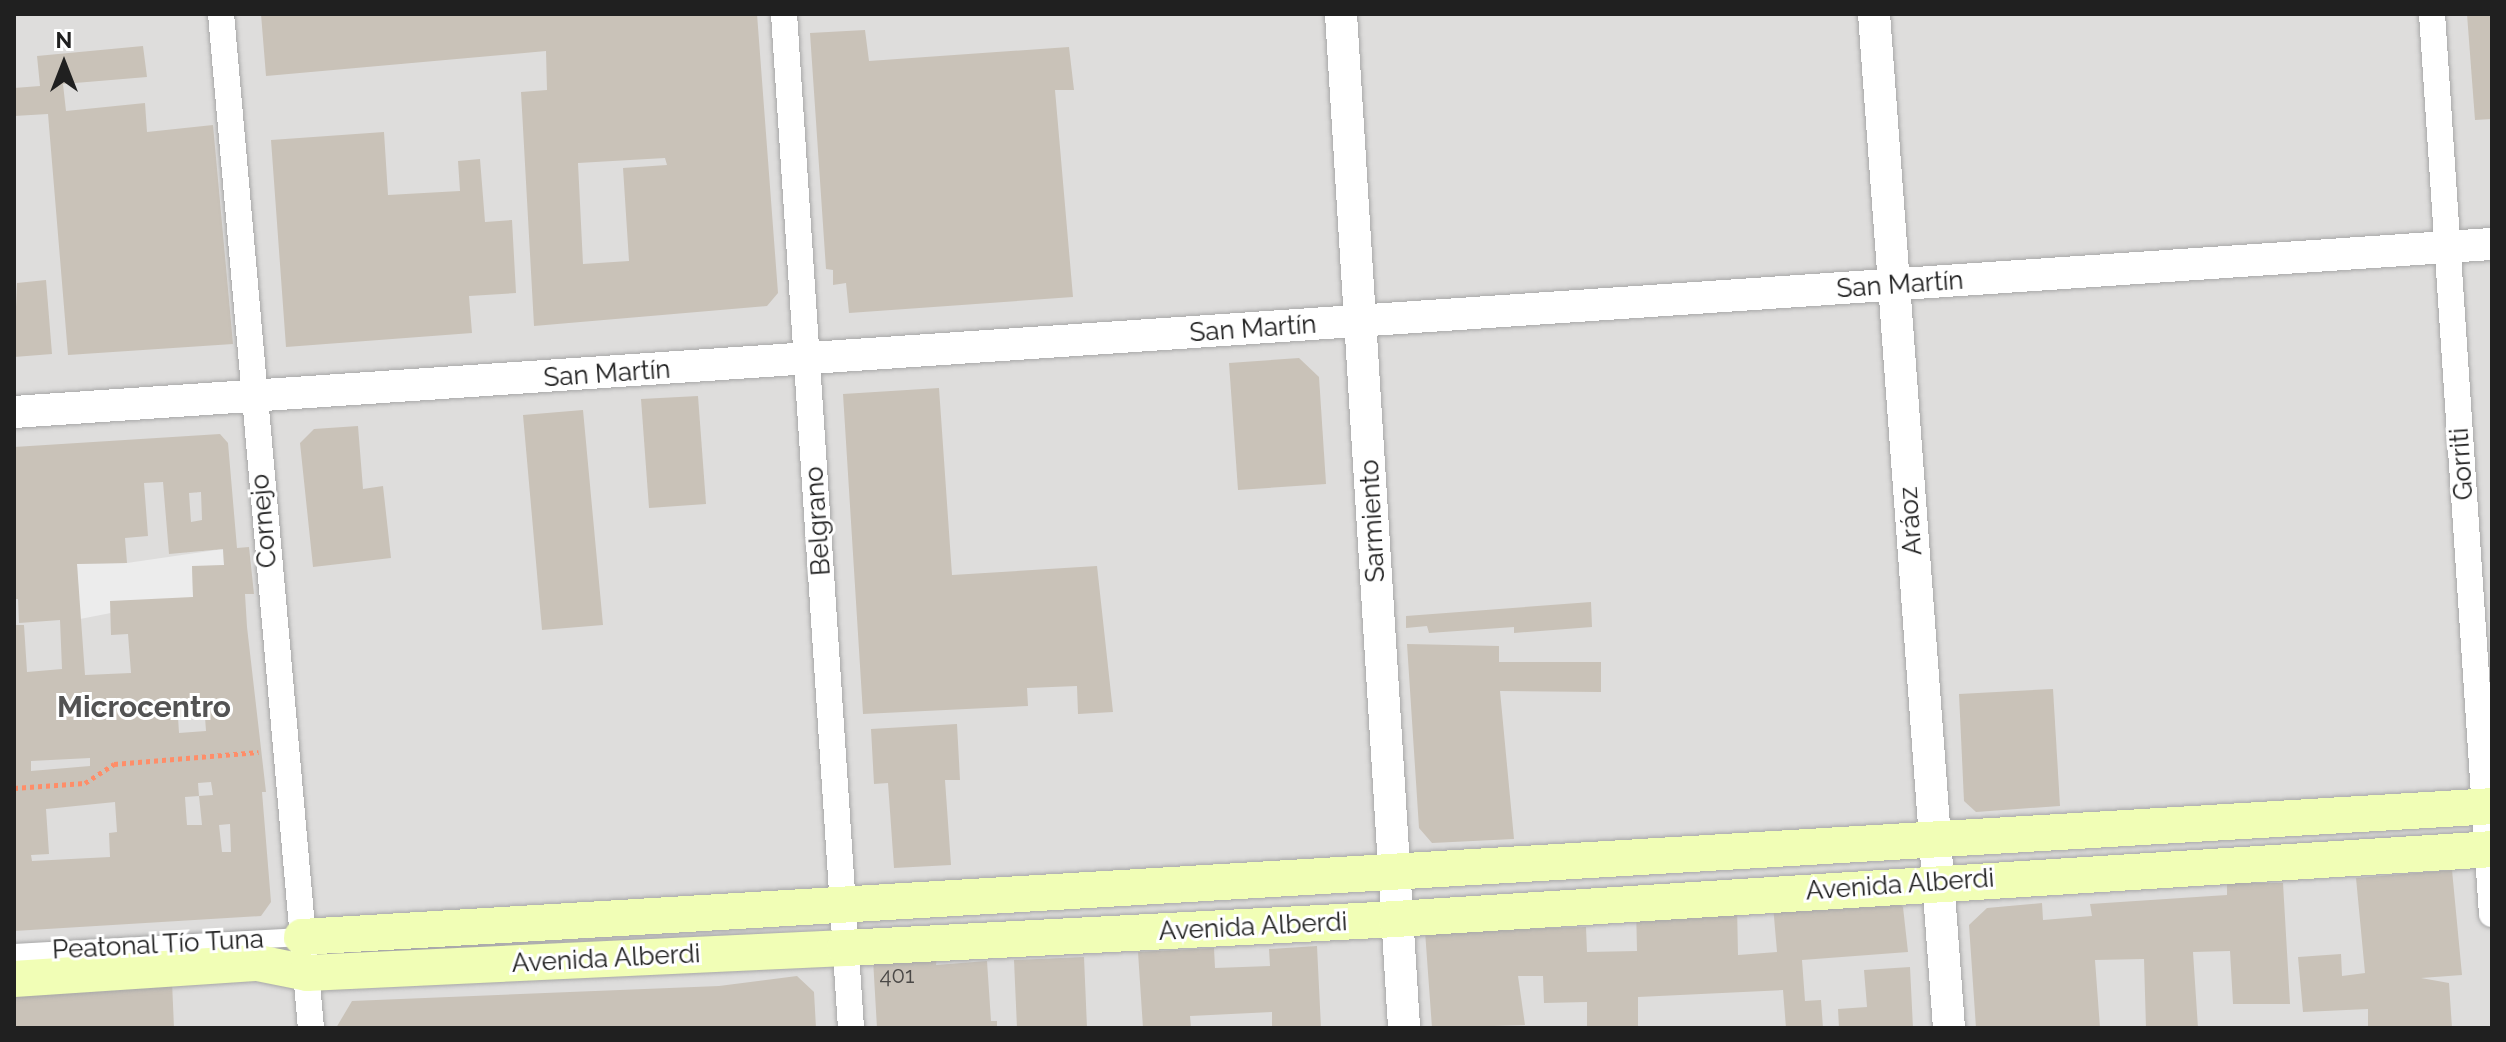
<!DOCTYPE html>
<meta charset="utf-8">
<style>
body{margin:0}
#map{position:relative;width:2506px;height:1042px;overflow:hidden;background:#f1efe5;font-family:Raleway,sans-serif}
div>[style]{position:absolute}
.residential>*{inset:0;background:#dedddc}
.parking>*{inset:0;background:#ececec}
.building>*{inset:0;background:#c9c2b8}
.path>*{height:5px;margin-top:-2.5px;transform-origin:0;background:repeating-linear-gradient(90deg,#ff8d68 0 4px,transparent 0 8px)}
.roads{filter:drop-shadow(0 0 2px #a7a7a7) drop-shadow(0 0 2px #a7a7a7)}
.pedestrian>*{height:18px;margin:-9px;padding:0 9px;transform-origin:9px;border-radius:9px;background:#fff}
.minor>*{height:26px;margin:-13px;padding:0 13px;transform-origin:13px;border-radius:13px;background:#fff}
.tertiary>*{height:32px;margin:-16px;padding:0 16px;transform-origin:16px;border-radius:16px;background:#fff}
.secondary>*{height:36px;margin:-18px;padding:0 18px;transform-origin:18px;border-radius:18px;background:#f1feb6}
span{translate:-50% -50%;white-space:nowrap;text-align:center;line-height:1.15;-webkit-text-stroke:6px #fff;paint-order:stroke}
.number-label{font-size:22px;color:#4a4846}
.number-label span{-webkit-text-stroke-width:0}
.street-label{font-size:26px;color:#202020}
.quarter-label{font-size:30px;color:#535353;font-weight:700}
.frame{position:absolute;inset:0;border:16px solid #202020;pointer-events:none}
.north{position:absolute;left:24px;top:24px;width:80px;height:80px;-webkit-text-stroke:6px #fff;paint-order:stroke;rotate:0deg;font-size:22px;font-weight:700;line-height:32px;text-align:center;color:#202020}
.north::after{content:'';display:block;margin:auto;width:28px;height:36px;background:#202020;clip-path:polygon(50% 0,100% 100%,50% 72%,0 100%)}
</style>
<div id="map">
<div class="residential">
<i style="clip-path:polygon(14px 14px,2492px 14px,2492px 1028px,14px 1028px)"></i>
</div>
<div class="parking">
<i style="clip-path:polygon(223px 549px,224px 565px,192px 567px,193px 597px,80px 619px,77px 564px,127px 563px)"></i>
</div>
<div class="building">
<i style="clip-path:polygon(evenodd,261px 14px,757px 14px,778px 293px,767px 306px,534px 326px,521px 92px,547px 90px,546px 51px,266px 76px,261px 14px,665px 158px,667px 165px,623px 168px,629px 261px,583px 264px,578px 163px,665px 158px)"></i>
<i style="clip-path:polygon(2467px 14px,2492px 14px,2492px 119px,2475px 120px)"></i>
<i style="clip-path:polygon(865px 30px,869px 61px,1069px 47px,1074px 90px,1055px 90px,1073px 297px,849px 313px,846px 283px,833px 285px,833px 270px,826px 269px,810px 33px)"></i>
<i style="clip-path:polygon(143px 46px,147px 77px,63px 84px,66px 111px,145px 103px,147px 132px,213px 125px,233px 344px,68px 355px,48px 114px,14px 116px,14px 88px,40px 86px,37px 56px)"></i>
<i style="clip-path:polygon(384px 132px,388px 195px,460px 191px,458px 161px,480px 159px,485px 222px,512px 220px,516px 293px,469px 296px,472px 333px,286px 347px,271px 140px)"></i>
<i style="clip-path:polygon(46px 280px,52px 354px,14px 357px,17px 283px)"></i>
<i style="clip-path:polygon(1299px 358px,1319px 377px,1326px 484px,1238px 490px,1229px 363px)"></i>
<i style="clip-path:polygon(939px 388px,952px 575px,1097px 566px,1113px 712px,1078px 714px,1077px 686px,1027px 688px,1028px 706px,863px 714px,843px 394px)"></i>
<i style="clip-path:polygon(698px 396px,706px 504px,649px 508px,641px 399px)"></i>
<i style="clip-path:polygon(583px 410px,603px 625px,542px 630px,523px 415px)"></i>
<i style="clip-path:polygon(358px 426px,363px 489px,383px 486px,391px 558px,313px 567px,300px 443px,314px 429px)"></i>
<i style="clip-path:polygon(evenodd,220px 434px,228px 443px,237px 548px,249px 547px,254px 594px,245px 594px,247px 627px,266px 792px,262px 792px,271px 902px,261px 916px,14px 931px,14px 625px,24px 625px,27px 672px,62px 669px,60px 620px,19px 623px,18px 599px,14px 599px,14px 447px,220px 434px,163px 482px,169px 554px,223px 549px,224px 565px,192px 566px,193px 597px,110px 601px,111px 635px,128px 634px,131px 673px,85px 675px,77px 564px,127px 563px,125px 538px,148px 536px,144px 483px,163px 482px,220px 434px,201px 492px,202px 520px,191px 522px,189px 493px,201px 492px,220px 434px,178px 717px,205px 717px,206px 731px,179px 733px,178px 717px,220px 434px,90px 758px,90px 766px,31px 771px,31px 761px,90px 758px,220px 434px,211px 782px,213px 795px,199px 796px,202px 825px,187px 825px,185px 797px,199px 796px,198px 783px,211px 782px,220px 434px,115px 802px,117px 832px,109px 833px,110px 857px,32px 861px,31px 855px,49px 854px,46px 809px,115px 802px,220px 434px,230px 824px,231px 852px,222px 852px,219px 825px,230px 824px)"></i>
<i style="clip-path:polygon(1591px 602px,1592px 627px,1514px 633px,1514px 627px,1429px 633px,1427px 626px,1406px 628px,1406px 616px)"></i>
<i style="clip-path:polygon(1407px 644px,1499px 646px,1499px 662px,1601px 662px,1601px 692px,1500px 691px,1514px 839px,1432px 843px,1419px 828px)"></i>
<i style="clip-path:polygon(2053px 689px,2060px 806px,1976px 812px,1964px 801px,1959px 694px)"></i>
<i style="clip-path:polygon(957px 724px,960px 780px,945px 780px,951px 865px,894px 868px,888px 783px,874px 784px,871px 729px)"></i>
<i style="clip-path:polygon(2452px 870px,2462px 975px,2421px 978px,2449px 983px,2452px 1028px,2368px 1028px,2368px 1009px,2303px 1012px,2298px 957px,2341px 954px,2342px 976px,2365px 973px,2356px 878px)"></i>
<i style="clip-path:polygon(2227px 883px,2283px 883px,2290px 1004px,2233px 1004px,2230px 951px,2193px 952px,2198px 1028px,2146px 1028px,2144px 959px,2095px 960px,2100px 1028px,1976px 1028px,1969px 925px,1987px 908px,2042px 903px,2043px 920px,2092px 916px,2090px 904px,2227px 895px)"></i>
<i style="clip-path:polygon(1887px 890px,1903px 907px,1908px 952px,1802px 960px,1805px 1001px,1821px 1000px,1823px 1028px,1786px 1028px,1783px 990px,1638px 997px,1638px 1028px,1587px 1028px,1587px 1002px,1544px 1003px,1543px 976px,1518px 976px,1525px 1025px,1432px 1028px,1425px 931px,1586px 927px,1587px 952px,1637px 951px,1636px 906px,1737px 904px,1738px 955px,1777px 952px,1773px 905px)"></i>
<i style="clip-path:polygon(1317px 946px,1321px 1028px,1272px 1028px,1272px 1012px,1190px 1016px,1191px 1028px,1143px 1028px,1138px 952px,1214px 948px,1215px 968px,1270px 966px,1269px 949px)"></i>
<i style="clip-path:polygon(937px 956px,936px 965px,987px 961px,991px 1021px,997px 1021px,997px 1028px,877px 1028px,873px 959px)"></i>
<i style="clip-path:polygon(1084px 957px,1087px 1028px,1017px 1028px,1014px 960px)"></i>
<i style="clip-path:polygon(1910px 967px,1913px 1028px,1839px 1028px,1838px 1009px,1867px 1007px,1864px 970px)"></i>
<i style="clip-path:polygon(797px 976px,814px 992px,816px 1028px,336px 1028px,352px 1001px,719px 986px)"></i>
<i style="clip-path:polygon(172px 982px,174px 1028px,14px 1028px,14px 992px)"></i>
</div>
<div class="path">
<i style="left:14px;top:788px;width:71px;rotate:-4deg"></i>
<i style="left:85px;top:783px;width:35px;rotate:-33deg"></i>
<i style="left:114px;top:764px;width:145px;rotate:-4.7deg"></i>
</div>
<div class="roads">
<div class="pedestrian">
<i style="left:14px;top:953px;width:288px;rotate:-3.2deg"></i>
</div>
<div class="minor">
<i style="left:221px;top:14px;width:1018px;rotate:84.93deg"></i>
<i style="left:784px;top:14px;width:1016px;rotate:86.22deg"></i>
<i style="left:2432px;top:14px;width:902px;rotate:86.19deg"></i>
</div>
<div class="tertiary">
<i style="left:1341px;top:14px;width:1016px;rotate:86.44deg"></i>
<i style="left:1874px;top:14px;width:1017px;rotate:85.77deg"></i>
<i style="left:14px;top:412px;width:2484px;rotate:-3.88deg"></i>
</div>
<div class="secondary">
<i style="left:302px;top:937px;width:2194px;rotate:-3.42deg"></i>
<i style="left:14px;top:979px;width:245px;rotate:-3.8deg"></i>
<i style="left:258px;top:963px;width:50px;rotate:11.5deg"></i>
<i style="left:307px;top:973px;width:539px;rotate:-2.66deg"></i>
<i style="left:845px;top:948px;width:552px;rotate:-3.01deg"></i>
<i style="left:1396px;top:919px;width:1098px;rotate:-3.65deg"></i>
</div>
</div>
<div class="number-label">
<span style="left:897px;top:976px">401</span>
</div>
<div class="street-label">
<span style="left:1900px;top:285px;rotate:-4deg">San Martín</span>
<span style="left:1253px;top:329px;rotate:-4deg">San Martín</span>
<span style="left:607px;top:374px;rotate:-4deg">San Martín</span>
<span style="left:2462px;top:464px;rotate:-94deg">Gorriti</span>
<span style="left:264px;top:521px;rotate:-95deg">Cornejo</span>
<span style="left:818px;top:521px;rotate:-94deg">Belgrano</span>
<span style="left:1373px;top:521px;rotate:-93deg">Sarmiento</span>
<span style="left:1911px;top:521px;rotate:-94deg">Aráoz</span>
<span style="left:1900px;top:885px;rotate:-4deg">Avenida Alberdi</span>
<span style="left:1253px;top:927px;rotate:-3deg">Avenida Alberdi</span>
<span style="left:158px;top:945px;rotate:-3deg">Peatonal Tío Tuna</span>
<span style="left:606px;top:959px;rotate:-3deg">Avenida Alberdi</span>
</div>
<div class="quarter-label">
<span style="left:144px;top:707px">Microcentro</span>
</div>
<div class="frame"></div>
<div class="north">N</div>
</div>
